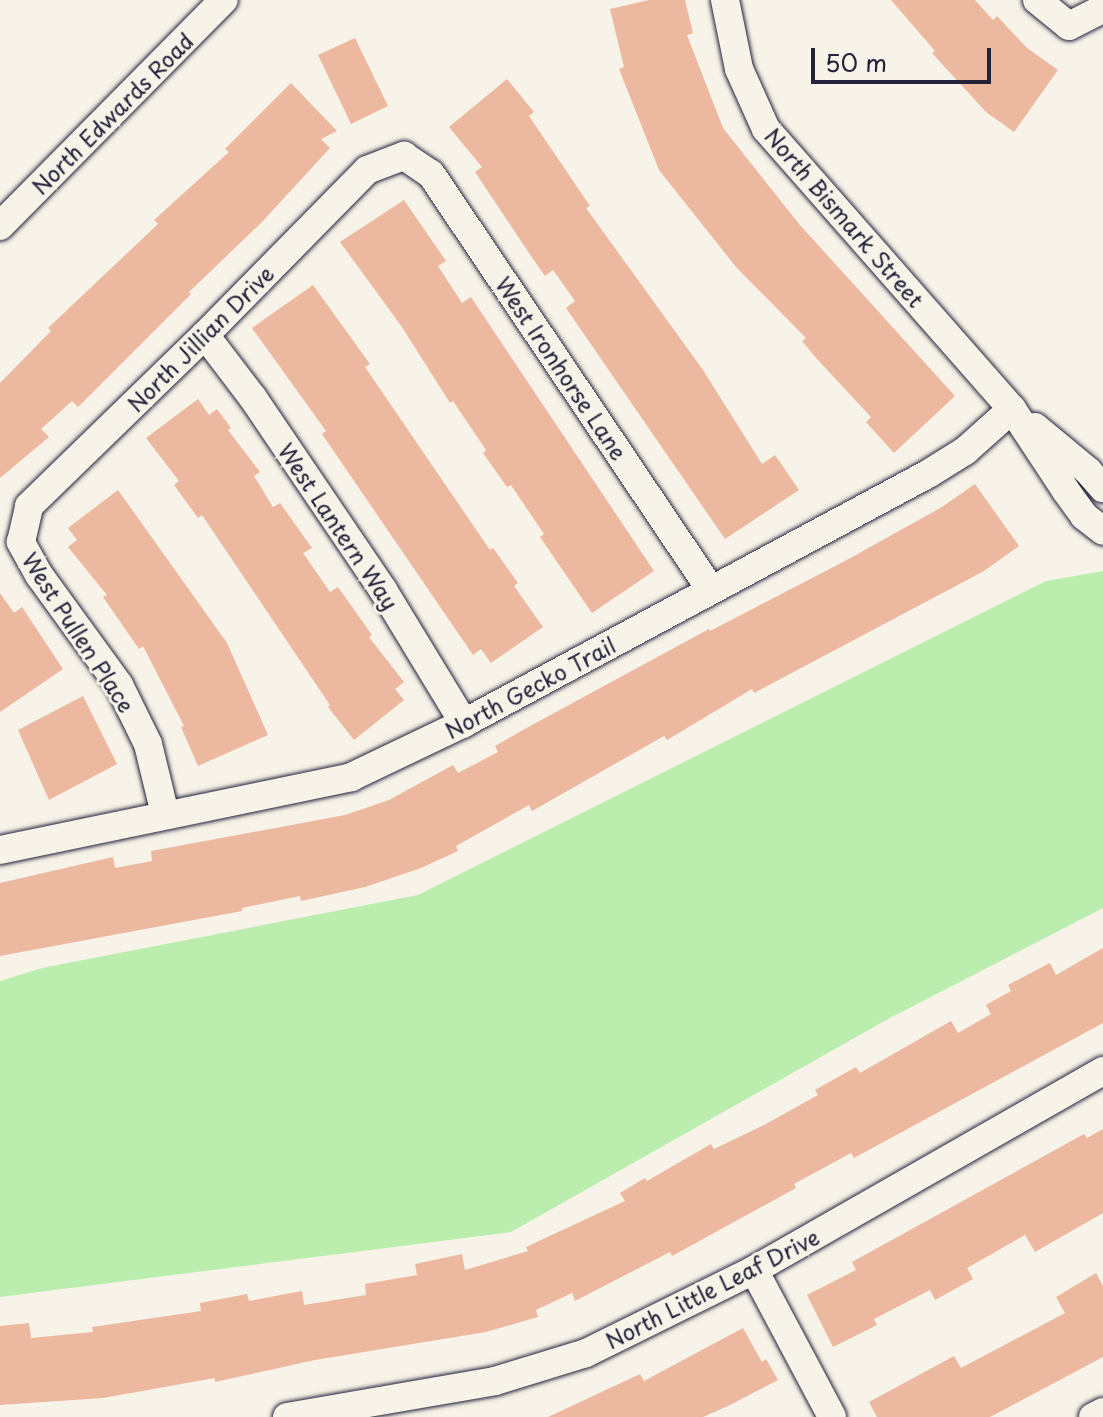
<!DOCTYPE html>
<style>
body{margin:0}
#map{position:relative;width:1103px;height:1417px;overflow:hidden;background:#f7f3e8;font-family:"Playpen Sans",sans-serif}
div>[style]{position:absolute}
.green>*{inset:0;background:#bbeeae}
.building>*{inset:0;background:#edb8a0}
.roads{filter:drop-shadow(0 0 2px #22223b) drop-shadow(0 0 2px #22223b)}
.minor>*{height:28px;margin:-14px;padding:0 14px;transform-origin:14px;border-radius:14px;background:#f7f3e8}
span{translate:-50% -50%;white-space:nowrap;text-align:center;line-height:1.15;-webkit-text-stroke:6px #f7f3e8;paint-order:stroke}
.street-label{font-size:22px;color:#22223b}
.scale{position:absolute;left:811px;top:48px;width:180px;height:36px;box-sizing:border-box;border:4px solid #22223b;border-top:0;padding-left:10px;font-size:24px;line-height:28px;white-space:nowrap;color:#22223b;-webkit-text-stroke:6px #f7f3e8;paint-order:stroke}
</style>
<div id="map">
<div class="green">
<i style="clip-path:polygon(1103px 571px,1103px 908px,888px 1019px,511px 1232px,0 1297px,0 981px,42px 968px,418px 895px,1046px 581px)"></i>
</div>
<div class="building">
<i style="clip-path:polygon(649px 0,685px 0,693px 33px,687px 35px,723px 128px,799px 224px,955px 396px,894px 453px,866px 422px,871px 417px,817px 359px,802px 341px,806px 338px,736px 267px,659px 170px,619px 69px,624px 67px,610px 9px)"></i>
<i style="clip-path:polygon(891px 0,975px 0,993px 20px,997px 16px,1027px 48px,1058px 70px,1014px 132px,986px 112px,932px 53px,935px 51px)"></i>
<i style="clip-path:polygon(355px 38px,388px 106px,351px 124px,318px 55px)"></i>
<i style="clip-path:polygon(507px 79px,534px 112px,529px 116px,590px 206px,586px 208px,703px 370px,762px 464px,775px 455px,799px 490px,725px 539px,566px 308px,575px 301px,553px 270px,545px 276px,531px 256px,475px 172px,482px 167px,449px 127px)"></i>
<i style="clip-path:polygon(291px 83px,337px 131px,321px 139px,330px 148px,262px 222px,189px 292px,191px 294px,78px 407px,72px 401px,41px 429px,49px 437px,0 478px,0 383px,51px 331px,48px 328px,158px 224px,154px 220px,229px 152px,225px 149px)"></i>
<i style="clip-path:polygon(404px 200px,446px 261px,438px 266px,462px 303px,471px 297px,654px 571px,592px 613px,540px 537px,544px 534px,511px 485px,507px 487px,483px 453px,486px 450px,453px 401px,450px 403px,402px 327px,340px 242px)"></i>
<i style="clip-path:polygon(313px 285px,370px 364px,365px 367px,490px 550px,493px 548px,518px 583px,514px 586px,543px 627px,491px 663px,481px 649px,473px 655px,322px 434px,326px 431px,252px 328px)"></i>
<i style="clip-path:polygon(198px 399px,209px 415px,217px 409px,231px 428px,228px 430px,260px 472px,254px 476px,273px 507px,280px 503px,312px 548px,303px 553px,330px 592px,338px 587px,372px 635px,369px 637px,404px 682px,395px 689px,404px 700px,354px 740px,328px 707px,330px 705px,202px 515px,198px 518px,174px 485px,179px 481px,146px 438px)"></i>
<i style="clip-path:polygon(975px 484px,1019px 546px,984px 571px,754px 693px,752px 689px,667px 740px,664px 736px,532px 811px,529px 805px,456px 846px,458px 851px,421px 868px,365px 887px,301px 901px,300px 896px,242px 908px,242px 911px,0 956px,0 883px,113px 857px,115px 868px,152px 861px,151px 851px,345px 815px,389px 800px,453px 765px,458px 773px,498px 752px,495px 746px,532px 725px,709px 629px,710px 631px,845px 561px,942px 507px)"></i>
<i style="clip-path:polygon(118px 490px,227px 643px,268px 735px,198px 766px,181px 727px,184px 726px,143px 646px,139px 649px,103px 597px,107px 595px,68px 547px,77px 540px,68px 528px)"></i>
<i style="clip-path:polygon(0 593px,14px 613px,22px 607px,63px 669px,0 712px)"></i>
<i style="clip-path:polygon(83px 696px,117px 764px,49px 800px,18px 730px)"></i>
<i style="clip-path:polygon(1103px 948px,1103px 1023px,854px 1158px,851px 1153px,794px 1184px,796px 1188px,672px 1256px,670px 1252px,575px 1301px,572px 1293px,536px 1310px,538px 1317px,486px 1332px,315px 1360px,215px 1382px,215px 1378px,103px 1398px,0 1405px,0 1326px,29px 1323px,31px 1338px,93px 1332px,92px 1327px,201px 1311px,200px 1303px,247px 1294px,249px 1301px,302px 1291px,304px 1305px,366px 1295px,365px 1284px,417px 1275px,415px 1264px,462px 1254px,465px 1270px,528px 1251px,526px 1247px,625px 1201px,620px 1193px,645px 1178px,647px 1181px,711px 1144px,714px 1149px,764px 1125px,818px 1095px,815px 1090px,856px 1067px,860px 1073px,951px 1021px,958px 1033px,991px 1014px,986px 1005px,1011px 991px,1008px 985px,1050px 963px,1056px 975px)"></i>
<i style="clip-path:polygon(1103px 1129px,1103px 1213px,1035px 1252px,1025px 1235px,967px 1268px,973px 1279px,935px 1300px,930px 1290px,874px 1319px,877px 1325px,833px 1347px,807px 1295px,856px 1270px,852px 1262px,1084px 1134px,1087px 1138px)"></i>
<i style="clip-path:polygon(1096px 1273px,1103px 1286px,1103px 1357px,990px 1417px,877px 1417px,869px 1402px,954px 1356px,961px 1368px,1065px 1313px,1056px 1297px)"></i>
<i style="clip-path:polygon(743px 1328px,762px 1362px,766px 1359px,778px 1380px,728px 1406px,703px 1417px,548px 1417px,640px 1374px,644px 1381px)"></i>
</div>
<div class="roads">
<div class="minor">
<i style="left:725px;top:0;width:70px;rotate:78.5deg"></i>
<i style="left:739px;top:69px;width:66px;rotate:65.8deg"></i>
<i style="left:766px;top:129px;width:373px;rotate:48.7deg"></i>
<i style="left:1012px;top:409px;width:98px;rotate:56.6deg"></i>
<i style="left:1066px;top:491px;width:31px;rotate:54deg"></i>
<i style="left:1084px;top:516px;width:24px;rotate:38deg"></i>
<i style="left:1037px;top:0;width:41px;rotate:39.1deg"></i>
<i style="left:1069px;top:26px;width:38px;rotate:-27deg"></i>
<i style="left:0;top:226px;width:318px;rotate:-45.3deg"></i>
<i style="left:205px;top:335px;width:79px;rotate:52.7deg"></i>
<i style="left:253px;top:398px;width:232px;rotate:55.9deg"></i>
<i style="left:383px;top:590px;width:156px;rotate:58.7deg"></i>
<i style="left:1035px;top:427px;width:69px;rotate:39.7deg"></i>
<i style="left:1088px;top:471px;width:23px;rotate:49deg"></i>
<i style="left:165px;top:814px;width:72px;rotate:-103.7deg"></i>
<i style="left:148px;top:744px;width:66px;rotate:-116.2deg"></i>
<i style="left:119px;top:685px;width:136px;rotate:-126deg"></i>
<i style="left:39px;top:575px;width:38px;rotate:-119deg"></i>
<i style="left:21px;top:542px;width:37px;rotate:-77deg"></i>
<i style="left:29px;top:506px;width:245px;rotate:-44.2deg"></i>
<i style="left:205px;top:335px;width:231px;rotate:-45.5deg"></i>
<i style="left:367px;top:170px;width:40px;rotate:-21deg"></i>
<i style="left:404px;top:156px;width:32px;rotate:34deg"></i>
<i style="left:431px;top:174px;width:501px;rotate:56.06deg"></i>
<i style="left:0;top:850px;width:359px;rotate:-11.7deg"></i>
<i style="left:351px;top:777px;width:125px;rotate:-25.5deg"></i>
<i style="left:464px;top:723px;width:527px;rotate:-28.22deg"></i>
<i style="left:928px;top:474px;width:44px;rotate:-31.9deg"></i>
<i style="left:965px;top:451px;width:63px;rotate:-41.8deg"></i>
<i style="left:754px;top:1270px;width:166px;rotate:62deg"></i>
<i style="left:287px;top:1417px;width:211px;rotate:-9.8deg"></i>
<i style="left:495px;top:1381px;width:95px;rotate:-17.1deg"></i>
<i style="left:586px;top:1353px;width:187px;rotate:-26.3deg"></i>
<i style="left:754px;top:1270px;width:402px;rotate:-29.7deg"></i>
<i style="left:1093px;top:1417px;width:11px;rotate:-27deg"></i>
</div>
</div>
<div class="street-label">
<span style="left:112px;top:113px;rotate:-45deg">North Edwards Road</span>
<span style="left:845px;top:217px;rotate:49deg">North Bismark Street</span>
<span style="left:200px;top:338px;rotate:-45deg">North Jillian Drive</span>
<span style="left:562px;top:368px;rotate:56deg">West Ironhorse Lane</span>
<span style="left:339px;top:526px;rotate:56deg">West Lantern Way</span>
<span style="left:79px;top:632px;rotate:57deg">West Pullen Place</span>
<span style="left:530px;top:687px;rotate:-28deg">North Gecko Trail</span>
<span style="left:712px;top:1288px;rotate:-27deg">North Little Leaf Drive</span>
</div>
<div class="scale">50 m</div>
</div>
